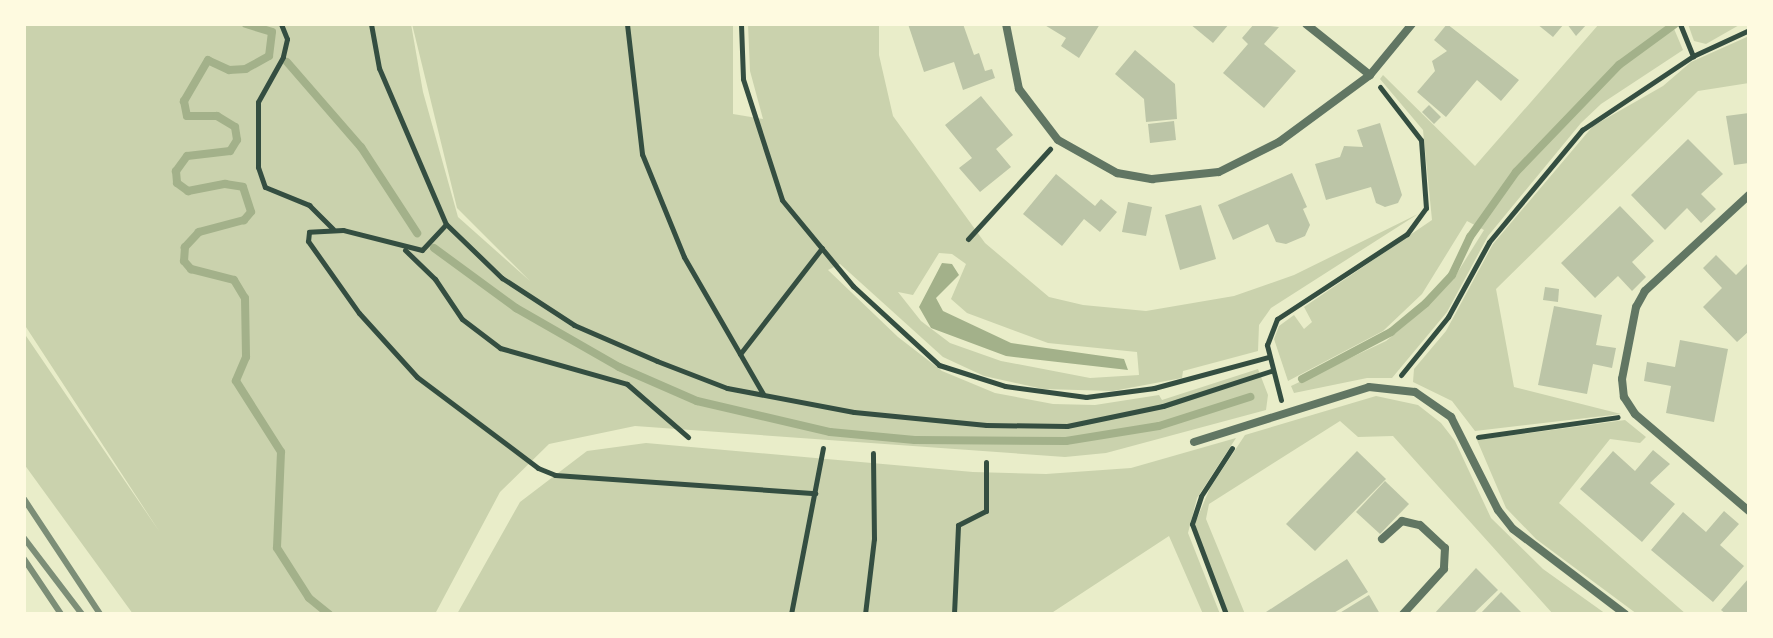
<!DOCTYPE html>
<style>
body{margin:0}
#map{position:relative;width:1773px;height:638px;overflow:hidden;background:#e9edc9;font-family:"DejaVu Sans",sans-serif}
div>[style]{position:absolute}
.green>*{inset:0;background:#cad2ad}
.water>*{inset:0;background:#a3b18a}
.stream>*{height:8px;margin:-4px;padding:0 4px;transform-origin:4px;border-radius:4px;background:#a3b18a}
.building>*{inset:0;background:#bcc5a7}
.path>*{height:5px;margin:-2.5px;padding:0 2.5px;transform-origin:2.5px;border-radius:2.5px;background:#344e41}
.minor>*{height:8px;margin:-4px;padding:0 4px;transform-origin:4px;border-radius:4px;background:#617663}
.rail>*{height:6px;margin:-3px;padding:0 3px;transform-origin:3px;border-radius:3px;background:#7c8e77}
span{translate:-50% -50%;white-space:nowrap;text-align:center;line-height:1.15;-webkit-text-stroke:6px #fefae0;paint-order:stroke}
.frame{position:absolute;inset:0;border:26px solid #fefae0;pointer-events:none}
</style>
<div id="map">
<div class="green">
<i style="clip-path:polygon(evenodd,24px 24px,411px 24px,423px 92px,458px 217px,530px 281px,457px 208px,412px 24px,733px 24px,733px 114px,763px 119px,750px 71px,748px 24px,879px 24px,879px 55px,893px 116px,985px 243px,1049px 297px,1083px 305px,1146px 311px,1234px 296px,1294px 275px,1418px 214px,1271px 308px,1259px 325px,1258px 351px,1183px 371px,1182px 378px,1113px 391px,1043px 389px,984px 376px,943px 357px,840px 264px,828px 270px,898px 337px,942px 371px,995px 393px,1053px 404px,1095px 405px,1159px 395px,1162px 400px,1258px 369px,1268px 395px,1266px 410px,1106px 453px,1065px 457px,635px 426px,549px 444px,500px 492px,435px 614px,133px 614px,24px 464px,24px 333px,159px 531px,24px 324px,24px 24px,939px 253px,952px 254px,966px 264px,951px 299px,967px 313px,1048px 343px,1137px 352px,1139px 375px,1090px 378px,1001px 361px,950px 343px,921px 321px,898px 292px,913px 295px,939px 253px)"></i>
<i style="clip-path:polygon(1599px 24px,1672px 24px,1683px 50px,1601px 104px,1581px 123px,1488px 236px,1447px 312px,1392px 378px,1367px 378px,1294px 393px,1291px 386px,1386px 341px,1409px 322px,1454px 278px,1484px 230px,1467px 221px,1422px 294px,1383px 331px,1288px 381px,1274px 339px,1279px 326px,1294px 315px,1304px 329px,1312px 322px,1304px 307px,1432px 220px,1423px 130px,1380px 79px,1383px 75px,1475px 166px)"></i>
<i style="clip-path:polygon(1688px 24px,1741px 24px,1706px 44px,1694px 41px)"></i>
<i style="clip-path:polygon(1749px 36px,1749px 83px,1698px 91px,1496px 289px,1514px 387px,1621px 414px,1475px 431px,1452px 401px,1413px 382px,1414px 369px,1446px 331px,1493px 244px,1593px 126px,1663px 86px,1691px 62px)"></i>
<i style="clip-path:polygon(1376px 396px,1418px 405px,1441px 423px,1455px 441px,1491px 518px,1543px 569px,1606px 614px,1553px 614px,1393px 436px,1358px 437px,1340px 421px,1209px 504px,1206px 519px,1245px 614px,1229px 614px,1195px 533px,1196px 521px,1210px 488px,1245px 435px)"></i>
<i style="clip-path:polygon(1625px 420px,1646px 437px,1640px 443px,1610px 439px,1559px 503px,1686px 614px,1637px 614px,1536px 539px,1506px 508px,1477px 440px)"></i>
<i style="clip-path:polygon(1236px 438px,1197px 498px,1188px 533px,1220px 614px,1203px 614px,1169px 536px,1050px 614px,457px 614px,520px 502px,587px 451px,646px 443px,973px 472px,1046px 474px,1131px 468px)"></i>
</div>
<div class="water">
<i style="clip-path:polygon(942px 263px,952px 264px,959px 275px,936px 298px,943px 311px,1011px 343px,1124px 359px,1128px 370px,1006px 356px,931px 328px,919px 307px)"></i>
</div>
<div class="stream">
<i style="left:246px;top:24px;width:27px;rotate:17deg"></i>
<i style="left:272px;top:32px;width:24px;rotate:97deg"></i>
<i style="left:269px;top:56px;width:26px;rotate:151deg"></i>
<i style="left:246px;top:69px;width:17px;rotate:177deg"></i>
<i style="left:229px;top:70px;width:23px;rotate:-155deg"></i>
<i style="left:208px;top:60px;width:48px;rotate:120.3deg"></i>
<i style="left:184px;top:101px;width:15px;rotate:79deg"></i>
<i style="left:187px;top:116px;width:30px"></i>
<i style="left:217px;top:116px;width:21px;rotate:31deg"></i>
<i style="left:235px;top:127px;width:13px;rotate:81deg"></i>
<i style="left:237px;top:140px;width:13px;rotate:122deg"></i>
<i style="left:230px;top:151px;width:43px;rotate:173.4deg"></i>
<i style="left:187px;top:156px;width:19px;rotate:126deg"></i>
<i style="left:176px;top:171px;width:12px;rotate:85deg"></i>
<i style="left:177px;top:183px;width:14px;rotate:36deg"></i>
<i style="left:188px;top:191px;width:38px;rotate:-11deg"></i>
<i style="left:225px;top:184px;width:18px;rotate:9deg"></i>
<i style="left:243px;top:187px;width:26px;rotate:72deg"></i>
<i style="left:251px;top:212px;width:11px;rotate:131deg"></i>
<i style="left:244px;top:220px;width:47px;rotate:165.1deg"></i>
<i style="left:199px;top:232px;width:21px;rotate:133deg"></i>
<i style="left:185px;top:247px;width:14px;rotate:94deg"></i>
<i style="left:184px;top:261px;width:11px;rotate:49deg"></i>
<i style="left:191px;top:269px;width:44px;rotate:14.3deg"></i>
<i style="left:234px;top:280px;width:21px;rotate:59deg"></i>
<i style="left:245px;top:298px;width:59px;rotate:89deg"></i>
<i style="left:246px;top:357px;width:26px;rotate:113deg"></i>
<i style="left:236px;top:381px;width:84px;rotate:57.6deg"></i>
<i style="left:281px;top:452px;width:96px;rotate:92.4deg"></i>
<i style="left:277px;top:548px;width:59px;rotate:57.4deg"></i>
<i style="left:309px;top:598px;width:26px;rotate:39deg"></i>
<i style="left:287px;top:62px;width:113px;rotate:49deg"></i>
<i style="left:361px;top:147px;width:103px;rotate:56.9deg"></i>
<i style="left:434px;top:248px;width:102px;rotate:36.2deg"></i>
<i style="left:516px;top:308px;width:119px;rotate:29.8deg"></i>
<i style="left:619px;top:367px;width:85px;rotate:23.6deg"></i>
<i style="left:697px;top:401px;width:137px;rotate:13.1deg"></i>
<i style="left:830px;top:432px;width:85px;rotate:5.4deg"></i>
<i style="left:915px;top:440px;width:151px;rotate:0.4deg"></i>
<i style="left:1066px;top:441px;width:94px;rotate:-9.2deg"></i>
<i style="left:1159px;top:426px;width:96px;rotate:-17.7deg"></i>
<i style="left:1302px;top:379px;width:101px;rotate:-27.8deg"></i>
<i style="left:1391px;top:332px;width:45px;rotate:-39.6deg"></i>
<i style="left:1426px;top:303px;width:38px;rotate:-47deg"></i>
<i style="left:1452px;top:275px;width:42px;rotate:-64.7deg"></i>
<i style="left:1470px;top:237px;width:80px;rotate:-54.7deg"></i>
<i style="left:1516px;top:172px;width:149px;rotate:-46.1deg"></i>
<i style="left:1619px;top:65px;width:69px;rotate:-36.2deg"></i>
</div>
<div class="building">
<i style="clip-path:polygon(908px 24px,963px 24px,974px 55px,979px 53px,985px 71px,992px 69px,995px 78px,963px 90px,954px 62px,924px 72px)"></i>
<i style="clip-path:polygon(1043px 24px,1100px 24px,1079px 58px,1061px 46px,1066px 38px)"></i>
<i style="clip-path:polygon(1190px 24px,1229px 24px,1213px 43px)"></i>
<i style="clip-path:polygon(1254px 24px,1279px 27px,1264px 44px,1296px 71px,1264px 108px,1223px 73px,1248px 44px,1242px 38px)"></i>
<i style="clip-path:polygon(1447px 24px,1519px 80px,1501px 101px,1477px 80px,1446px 117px,1417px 92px,1435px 71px,1432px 61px,1447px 51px,1434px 40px)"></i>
<i style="clip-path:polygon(1537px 24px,1564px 24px,1553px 37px)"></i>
<i style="clip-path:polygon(1567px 24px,1587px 24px,1576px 36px)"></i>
<i style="clip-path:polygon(1135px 50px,1175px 84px,1177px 119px,1146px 122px,1144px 99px,1115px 74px)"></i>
<i style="clip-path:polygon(981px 96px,1013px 135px,996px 149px,1011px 167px,980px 192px,959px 168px,972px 158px,945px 125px)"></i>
<i style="clip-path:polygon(1429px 105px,1441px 117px,1434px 124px,1422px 112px)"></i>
<i style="clip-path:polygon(1749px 113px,1749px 163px,1734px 165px,1726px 116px)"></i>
<i style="clip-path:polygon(1174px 121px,1176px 140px,1150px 143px,1148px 124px)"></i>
<i style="clip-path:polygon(1380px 123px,1402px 195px,1398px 203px,1385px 207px,1376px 203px,1371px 187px,1326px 200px,1315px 164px,1340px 157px,1344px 146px,1363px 147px,1357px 130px)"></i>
<i style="clip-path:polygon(1688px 139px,1723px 174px,1701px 194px,1716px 209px,1701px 223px,1687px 208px,1665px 230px,1631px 195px)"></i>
<i style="clip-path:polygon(1292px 173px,1307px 207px,1303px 209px,1310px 225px,1305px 236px,1286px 244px,1276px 242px,1268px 224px,1233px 240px,1218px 205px)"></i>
<i style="clip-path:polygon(1056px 174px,1095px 206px,1101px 199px,1117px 212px,1100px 232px,1084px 219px,1062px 246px,1023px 214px)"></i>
<i style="clip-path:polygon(1128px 202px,1152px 207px,1146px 236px,1122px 232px)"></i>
<i style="clip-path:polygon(1201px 205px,1216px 259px,1180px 270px,1165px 215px)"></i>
<i style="clip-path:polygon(1620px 206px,1654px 241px,1632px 262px,1646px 277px,1632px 291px,1618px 276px,1595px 298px,1561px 263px)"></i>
<i style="clip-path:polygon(1716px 255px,1736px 275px,1749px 262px,1749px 331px,1737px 342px,1703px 307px,1722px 288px,1703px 268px)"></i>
<i style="clip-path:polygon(1545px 287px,1559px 289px,1558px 302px,1543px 300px)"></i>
<i style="clip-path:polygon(1554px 306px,1602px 315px,1596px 345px,1616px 348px,1612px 368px,1593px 364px,1587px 394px,1538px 385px)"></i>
<i style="clip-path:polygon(1680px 340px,1728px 349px,1714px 422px,1666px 413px,1671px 386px,1644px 381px,1647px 362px,1675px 367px)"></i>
<i style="clip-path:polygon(1653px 450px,1670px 464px,1650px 483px,1675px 504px,1642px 542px,1580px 489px,1613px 451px,1635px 471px)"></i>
<i style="clip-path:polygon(1357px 451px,1386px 479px,1315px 551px,1286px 524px)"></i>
<i style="clip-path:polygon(1385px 481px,1409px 504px,1380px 534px,1356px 512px)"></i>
<i style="clip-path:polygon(1724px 511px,1739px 524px,1720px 545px,1744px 566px,1713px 602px,1651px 550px,1683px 512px,1706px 532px)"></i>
<i style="clip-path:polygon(1347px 559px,1368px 592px,1332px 614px,1263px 614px)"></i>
<i style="clip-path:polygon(1476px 568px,1498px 590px,1473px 614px,1434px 614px)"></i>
<i style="clip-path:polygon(1749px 578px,1749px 614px,1726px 614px,1721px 610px)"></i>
<i style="clip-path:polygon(1501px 592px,1523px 614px,1480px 614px)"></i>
<i style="clip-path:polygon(1369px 595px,1380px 614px,1338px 614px)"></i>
</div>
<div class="path">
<i style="left:281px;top:24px;width:16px;rotate:68deg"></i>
<i style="left:287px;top:39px;width:18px;rotate:103deg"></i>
<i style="left:283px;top:57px;width:51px;rotate:119.1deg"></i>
<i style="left:258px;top:102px;width:65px;rotate:90deg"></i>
<i style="left:258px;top:167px;width:21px;rotate:71deg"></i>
<i style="left:265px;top:187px;width:48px;rotate:22.2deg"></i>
<i style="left:309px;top:205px;width:34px;rotate:45deg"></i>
<i style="left:371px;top:24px;width:45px;rotate:79.7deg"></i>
<i style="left:379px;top:68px;width:170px;rotate:66.8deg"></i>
<i style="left:446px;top:224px;width:78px;rotate:44deg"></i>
<i style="left:502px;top:278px;width:86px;rotate:33.1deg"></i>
<i style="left:574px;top:325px;width:90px;rotate:23.4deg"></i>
<i style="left:657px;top:361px;width:75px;rotate:21.1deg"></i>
<i style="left:727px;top:388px;width:129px;rotate:10.7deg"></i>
<i style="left:854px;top:412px;width:133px;rotate:5.6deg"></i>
<i style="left:986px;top:425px;width:81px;rotate:0.7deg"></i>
<i style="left:1067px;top:426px;width:98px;rotate:-11.8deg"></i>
<i style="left:1163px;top:406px;width:114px;rotate:-18deg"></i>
<i style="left:627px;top:24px;width:131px;rotate:83.4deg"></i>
<i style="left:642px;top:154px;width:111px;rotate:67.8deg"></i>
<i style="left:684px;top:257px;width:158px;rotate:60deg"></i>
<i style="left:741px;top:24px;width:55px;rotate:87.9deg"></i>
<i style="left:743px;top:79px;width:127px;rotate:72.1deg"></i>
<i style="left:782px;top:200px;width:112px;rotate:50.5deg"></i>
<i style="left:853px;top:286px;width:117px;rotate:42.6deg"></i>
<i style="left:939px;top:365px;width:69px;rotate:17.7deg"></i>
<i style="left:1005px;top:386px;width:82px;rotate:7.7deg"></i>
<i style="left:1086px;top:397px;width:69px;rotate:-7.5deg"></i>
<i style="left:1154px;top:388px;width:118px;rotate:-15.2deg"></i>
<i style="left:1680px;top:24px;width:35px;rotate:68deg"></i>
<i style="left:968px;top:239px;width:122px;rotate:-47.7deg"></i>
<i style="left:405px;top:250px;width:42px;rotate:44deg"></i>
<i style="left:435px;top:279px;width:48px;rotate:56deg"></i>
<i style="left:462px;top:319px;width:48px;rotate:37.3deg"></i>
<i style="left:500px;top:348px;width:132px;rotate:15.8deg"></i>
<i style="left:627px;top:384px;width:81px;rotate:41deg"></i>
<i style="left:422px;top:250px;width:81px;rotate:-165.8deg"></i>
<i style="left:343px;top:230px;width:34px;rotate:177deg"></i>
<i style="left:309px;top:232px;width:9px;rotate:96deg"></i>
<i style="left:308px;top:241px;width:88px;rotate:54.7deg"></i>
<i style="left:359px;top:313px;width:86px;rotate:47.8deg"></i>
<i style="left:417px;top:377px;width:151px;rotate:36.9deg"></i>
<i style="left:538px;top:468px;width:18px;rotate:22deg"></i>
<i style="left:555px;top:475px;width:261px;rotate:4deg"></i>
<i style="left:422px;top:250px;width:35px;rotate:-47deg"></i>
<i style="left:740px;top:354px;width:134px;rotate:-52.3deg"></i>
<i style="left:1401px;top:375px;width:75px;rotate:-51deg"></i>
<i style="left:1448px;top:317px;width:85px;rotate:-61.3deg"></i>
<i style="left:1489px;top:242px;width:146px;rotate:-50.3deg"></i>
<i style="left:1582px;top:130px;width:133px;rotate:-33.7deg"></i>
<i style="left:1693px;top:56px;width:62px;rotate:-24.9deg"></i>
<i style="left:1281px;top:400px;width:57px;rotate:-104.3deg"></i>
<i style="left:1267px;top:345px;width:28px;rotate:-69deg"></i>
<i style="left:1277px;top:319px;width:155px;rotate:-33.2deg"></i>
<i style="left:1407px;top:234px;width:32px;rotate:-54deg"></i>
<i style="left:1426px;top:208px;width:68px;rotate:-94.2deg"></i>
<i style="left:1421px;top:140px;width:67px;rotate:-127.7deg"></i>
<i style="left:1478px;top:437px;width:141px;rotate:-8.1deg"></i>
<i style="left:791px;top:614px;width:169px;rotate:-79.1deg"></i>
<i style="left:865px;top:614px;width:76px;rotate:-83.2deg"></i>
<i style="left:874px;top:539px;width:86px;rotate:-90.7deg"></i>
<i style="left:954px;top:614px;width:89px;rotate:-87.4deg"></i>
<i style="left:958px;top:525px;width:31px;rotate:-27deg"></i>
<i style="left:986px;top:511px;width:49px;rotate:-90deg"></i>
<i style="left:1226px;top:614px;width:96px;rotate:-110.7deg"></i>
<i style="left:1192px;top:524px;width:29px;rotate:-72deg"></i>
<i style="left:1201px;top:496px;width:57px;rotate:-57.1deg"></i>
</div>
<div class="minor">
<i style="left:1006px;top:24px;width:66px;rotate:78.7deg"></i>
<i style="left:1019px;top:89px;width:64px;rotate:52.6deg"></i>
<i style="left:1058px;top:140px;width:68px;rotate:29.2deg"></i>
<i style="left:1117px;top:173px;width:36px;rotate:10deg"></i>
<i style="left:1152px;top:179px;width:67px;rotate:-6deg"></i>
<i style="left:1219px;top:172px;width:67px;rotate:-26.6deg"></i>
<i style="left:1279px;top:142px;width:113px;rotate:-36.4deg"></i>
<i style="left:1370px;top:75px;width:66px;rotate:-50.5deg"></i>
<i style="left:1306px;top:24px;width:82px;rotate:38.6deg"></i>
<i style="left:1749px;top:195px;width:142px;rotate:137.3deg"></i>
<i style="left:1645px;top:291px;width:18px;rotate:119deg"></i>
<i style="left:1636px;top:307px;width:73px;rotate:101deg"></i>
<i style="left:1622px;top:379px;width:18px;rotate:84deg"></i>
<i style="left:1624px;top:397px;width:20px;rotate:57deg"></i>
<i style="left:1635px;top:414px;width:150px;rotate:40.4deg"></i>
<i style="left:1194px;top:442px;width:183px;rotate:-17.4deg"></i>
<i style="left:1369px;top:387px;width:46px;rotate:6.2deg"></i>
<i style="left:1415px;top:392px;width:44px;rotate:34.8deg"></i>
<i style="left:1451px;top:417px;width:104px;rotate:63.2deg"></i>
<i style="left:1498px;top:510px;width:24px;rotate:52deg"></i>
<i style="left:1513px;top:529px;width:141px;rotate:37.2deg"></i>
<i style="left:1382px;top:539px;width:27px;rotate:-42deg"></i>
<i style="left:1402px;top:521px;width:18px;rotate:13deg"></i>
<i style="left:1420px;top:525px;width:34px;rotate:43deg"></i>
<i style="left:1445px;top:548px;width:21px;rotate:93deg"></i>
<i style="left:1444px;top:569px;width:61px;rotate:132.3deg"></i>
</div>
<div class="rail">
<i style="left:24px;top:499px;width:138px;rotate:56.5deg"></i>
<i style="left:24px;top:538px;width:96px;rotate:52.7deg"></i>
<i style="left:24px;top:559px;width:66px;rotate:56.1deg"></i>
</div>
<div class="frame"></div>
</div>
